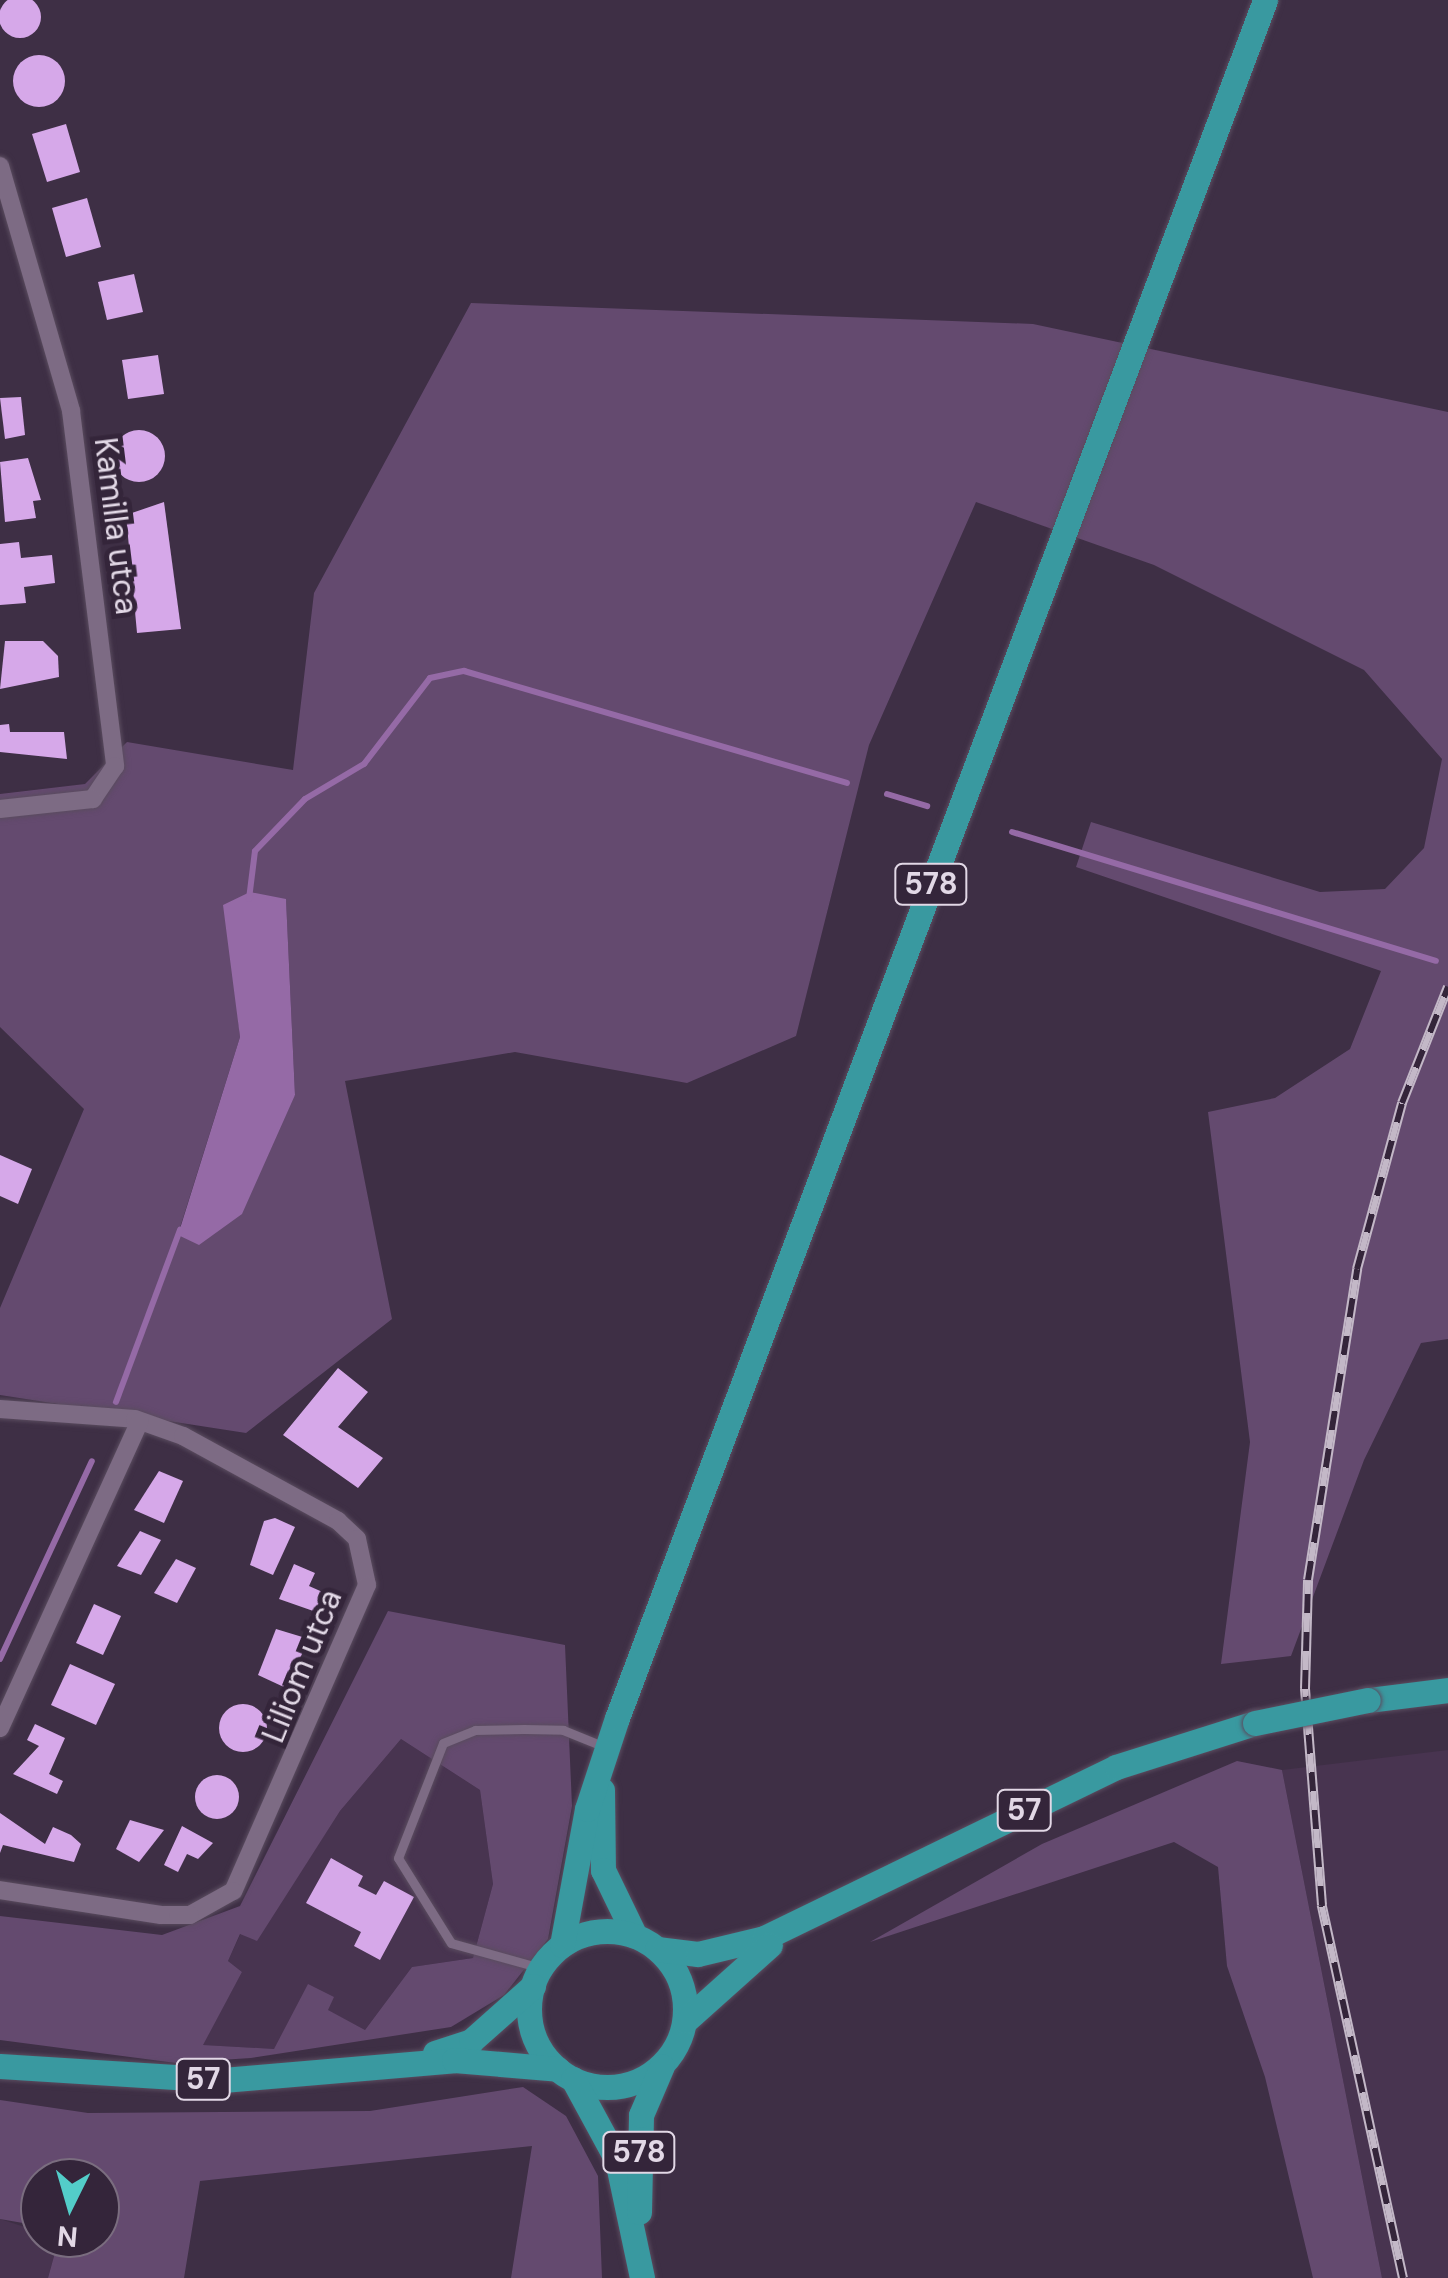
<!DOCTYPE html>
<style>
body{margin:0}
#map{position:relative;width:1448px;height:2278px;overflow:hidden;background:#3e2f45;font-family:"DM Sans",sans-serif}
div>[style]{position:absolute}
.built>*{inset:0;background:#483450}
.green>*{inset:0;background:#644a6f}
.water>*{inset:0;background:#956aa6}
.stream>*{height:6px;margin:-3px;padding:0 3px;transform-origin:3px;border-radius:3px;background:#956aa6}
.building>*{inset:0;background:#d6a8e9}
.round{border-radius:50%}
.roads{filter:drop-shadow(0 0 2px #5a4c5f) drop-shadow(0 0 2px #5a4c5f)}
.lane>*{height:9px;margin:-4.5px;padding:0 4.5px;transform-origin:4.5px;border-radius:4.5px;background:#7d6b84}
.street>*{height:18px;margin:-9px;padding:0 9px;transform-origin:9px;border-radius:9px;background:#7d6b84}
.primary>*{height:25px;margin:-12.5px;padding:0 12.5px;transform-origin:12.5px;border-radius:12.5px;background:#3999a0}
.primary>.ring{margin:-12.5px;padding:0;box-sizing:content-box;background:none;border:25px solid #3999a0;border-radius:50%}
.rail>*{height:10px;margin-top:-5px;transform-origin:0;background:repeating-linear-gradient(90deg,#34253a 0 19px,#c3b8c7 0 38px);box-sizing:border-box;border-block:2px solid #c3b8c7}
.bridges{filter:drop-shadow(0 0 2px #5a4c5f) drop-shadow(0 0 2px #5a4c5f)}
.primary-bridge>*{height:25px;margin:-12.5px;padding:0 12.5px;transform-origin:12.5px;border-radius:12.5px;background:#3999a0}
span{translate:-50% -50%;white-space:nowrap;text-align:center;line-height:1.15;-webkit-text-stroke:10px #34253a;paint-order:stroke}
.shield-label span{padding:2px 8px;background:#34253a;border:2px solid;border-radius:8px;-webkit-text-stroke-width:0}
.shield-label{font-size:30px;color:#e2d8e6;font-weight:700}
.street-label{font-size:32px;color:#e2d8e6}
.north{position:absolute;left:20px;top:2158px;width:100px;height:100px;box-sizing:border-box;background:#34253a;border:2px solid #7a6d7f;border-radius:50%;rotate:185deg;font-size:28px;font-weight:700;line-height:40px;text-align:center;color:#e2d8e6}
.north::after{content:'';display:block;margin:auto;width:35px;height:45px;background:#53cdc9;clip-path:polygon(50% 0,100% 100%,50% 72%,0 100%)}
</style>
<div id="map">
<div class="built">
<i style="clip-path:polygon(401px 1739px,480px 1790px,493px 1884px,473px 1958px,412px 1967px,365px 2030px,327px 2010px,274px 2049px,202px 2045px,242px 1972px,228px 1961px,241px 1933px,256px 1940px,340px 1811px)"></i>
<i style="clip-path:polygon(1448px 1750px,1448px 2278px,1382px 2278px,1282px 1770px)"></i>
<i style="clip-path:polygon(0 2219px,59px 2238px,48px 2278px,0 2278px)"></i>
</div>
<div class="green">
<i style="clip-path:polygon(evenodd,471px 303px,1033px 324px,1448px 412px,1448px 1339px,1421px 1343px,1364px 1460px,1291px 1656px,1221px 1664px,1250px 1442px,1208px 1112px,1275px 1098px,1350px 1049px,1381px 971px,1076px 867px,1091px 822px,1320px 892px,1385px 889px,1424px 848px,1442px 759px,1364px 670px,1154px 565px,976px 502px,869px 745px,796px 1036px,687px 1083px,515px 1052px,345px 1081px,392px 1319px,246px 1433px,0 1395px,0 1308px,84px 1109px,0 1027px,0 794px,85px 784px,127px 742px,293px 770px,314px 593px,471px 303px,286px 900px,295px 1095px,178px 1234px,240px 1037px,234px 976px,286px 900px)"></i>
<i style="clip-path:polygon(evenodd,388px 1611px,565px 1645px,572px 1806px,548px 1939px,504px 1995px,451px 2027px,251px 2058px,176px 2063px,0 2040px,0 1916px,162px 1935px,240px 1906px,388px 1611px,401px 1739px,480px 1790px,493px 1884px,473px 1958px,412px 1967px,365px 2030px,328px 2010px,334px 1997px,308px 1984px,274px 2049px,203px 2045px,242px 1972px,228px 1961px,240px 1934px,257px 1941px,340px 1811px,401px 1739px)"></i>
<i style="clip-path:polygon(1237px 1761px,1282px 1770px,1382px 2278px,1313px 2278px,1265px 2077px,1227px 1966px,1218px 1867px,1174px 1842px,870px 1942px,1042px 1844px)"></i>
<i style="clip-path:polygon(523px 2087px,566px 2116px,598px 2176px,602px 2278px,511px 2278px,532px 2146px,200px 2181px,184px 2278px,48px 2278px,59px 2238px,100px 2238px,100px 2178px,40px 2178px,40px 2226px,0 2219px,0 2100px,88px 2113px,370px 2111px)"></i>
</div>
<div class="water">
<i style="clip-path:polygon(250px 892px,286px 899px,295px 1095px,242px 1214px,199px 1245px,178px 1235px,240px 1037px,223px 905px)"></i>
</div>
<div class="stream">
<i style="left:887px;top:794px;width:42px;rotate:16.7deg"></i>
<i style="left:1012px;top:832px;width:443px;rotate:16.9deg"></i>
<i style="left:249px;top:899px;width:48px;rotate:-82.9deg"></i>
<i style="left:255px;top:851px;width:72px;rotate:-46.1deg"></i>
<i style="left:305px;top:799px;width:69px;rotate:-30.7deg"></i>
<i style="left:364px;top:764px;width:108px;rotate:-52.5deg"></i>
<i style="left:430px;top:678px;width:35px;rotate:-12deg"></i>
<i style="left:464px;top:671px;width:399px;rotate:16.3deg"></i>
<i style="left:116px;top:1402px;width:184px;rotate:-69.6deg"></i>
<i style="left:0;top:1659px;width:218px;rotate:-65.1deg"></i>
</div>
<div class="building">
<i class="round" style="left:-1px;top:-4px;width:42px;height:42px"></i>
<i class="round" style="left:13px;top:55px;width:52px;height:52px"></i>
<i style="clip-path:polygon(66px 124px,80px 172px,47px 182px,32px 134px)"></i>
<i style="clip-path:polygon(87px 198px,101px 247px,66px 257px,52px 208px)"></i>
<i style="clip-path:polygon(134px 274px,143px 312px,107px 320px,98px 282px)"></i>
<i style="clip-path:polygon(158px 355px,164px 394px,128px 399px,122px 360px)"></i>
<i style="clip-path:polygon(21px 397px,25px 435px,5px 439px,0 398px)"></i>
<i class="round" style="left:113px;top:430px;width:52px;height:52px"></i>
<i style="clip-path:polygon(28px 458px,41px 500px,33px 501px,36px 518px,5px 522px,0 462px)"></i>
<i style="clip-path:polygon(164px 502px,181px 629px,137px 633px,126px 515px)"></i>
<i style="clip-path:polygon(19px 542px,21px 558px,52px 555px,55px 583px,24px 587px,26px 603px,0 605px,0 544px)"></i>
<i style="clip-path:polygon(5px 641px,43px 641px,58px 656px,59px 677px,0 689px)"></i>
<i style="clip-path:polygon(9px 724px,10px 732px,64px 732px,67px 759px,0 752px,0 725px)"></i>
<i style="clip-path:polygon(0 1155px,32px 1169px,18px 1204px,0 1196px)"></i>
<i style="clip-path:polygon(338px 1368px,368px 1392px,338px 1427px,383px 1458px,358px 1488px,283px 1435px)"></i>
<i style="clip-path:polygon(159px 1471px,183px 1481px,164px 1523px,134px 1510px)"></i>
<i style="clip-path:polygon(275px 1518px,295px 1527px,273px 1575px,250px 1565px,264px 1521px)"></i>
<i style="clip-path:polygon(140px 1531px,161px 1540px,141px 1575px,117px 1566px)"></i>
<i style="clip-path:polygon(176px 1559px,196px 1568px,177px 1603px,154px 1593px)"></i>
<i style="clip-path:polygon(294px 1564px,315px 1573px,309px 1586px,327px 1594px,319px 1613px,279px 1599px)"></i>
<i style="clip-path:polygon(94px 1604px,121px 1616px,103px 1655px,76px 1643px)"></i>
<i style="clip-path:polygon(276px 1629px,309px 1639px,286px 1688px,258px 1675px)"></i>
<i style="clip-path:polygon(70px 1664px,115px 1684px,96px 1725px,51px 1705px)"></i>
<i class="round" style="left:219px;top:1704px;width:48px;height:48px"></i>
<i style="clip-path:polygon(35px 1724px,65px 1738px,49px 1774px,63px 1781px,57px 1794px,13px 1774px,39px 1746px,27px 1740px)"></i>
<i class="round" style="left:195px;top:1775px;width:44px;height:44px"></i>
<i style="clip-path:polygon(0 1813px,45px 1844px,53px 1827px,71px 1835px,81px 1844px,74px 1862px,3px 1845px,0 1853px)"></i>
<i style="clip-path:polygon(130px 1820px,164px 1830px,139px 1862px,116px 1849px)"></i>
<i style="clip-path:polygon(182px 1826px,213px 1843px,198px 1859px,187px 1854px,178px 1872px,164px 1865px)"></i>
<i style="clip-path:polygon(331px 1858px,363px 1876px,358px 1886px,376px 1895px,384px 1881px,414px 1897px,380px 1960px,354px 1946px,361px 1932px,306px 1903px)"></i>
</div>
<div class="roads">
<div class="lane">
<i style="left:541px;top:1968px;width:93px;rotate:-164.5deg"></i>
<i style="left:451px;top:1943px;width:100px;rotate:-121.9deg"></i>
<i style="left:398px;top:1858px;width:123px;rotate:-68.6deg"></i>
<i style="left:443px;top:1743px;width:35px;rotate:-22deg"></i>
<i style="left:475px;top:1730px;width:49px;rotate:-1.2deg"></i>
<i style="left:524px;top:1729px;width:39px;rotate:1deg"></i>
<i style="left:563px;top:1730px;width:45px;rotate:22deg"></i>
</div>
<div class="street">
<i style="left:0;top:166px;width:255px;rotate:73.8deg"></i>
<i style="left:71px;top:411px;width:358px;rotate:82.9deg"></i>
<i style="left:115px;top:766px;width:40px;rotate:124deg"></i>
<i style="left:93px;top:799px;width:94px;rotate:173.9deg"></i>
<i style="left:0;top:1409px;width:135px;rotate:4.2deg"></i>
<i style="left:135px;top:1419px;width:51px;rotate:19.5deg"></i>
<i style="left:183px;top:1436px;width:177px;rotate:28.7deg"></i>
<i style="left:338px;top:1521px;width:26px;rotate:43deg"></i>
<i style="left:357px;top:1539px;width:47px;rotate:77.7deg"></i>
<i style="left:367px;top:1585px;width:334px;rotate:113.6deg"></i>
<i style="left:233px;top:1891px;width:49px;rotate:150.8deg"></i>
<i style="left:190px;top:1915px;width:29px;rotate:180deg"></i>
<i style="left:161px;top:1915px;width:163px;rotate:-171.2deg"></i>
<i style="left:0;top:1728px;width:337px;rotate:-65.5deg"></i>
</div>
<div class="primary">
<i style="left:1368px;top:1700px;width:81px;rotate:-7.1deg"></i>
<i style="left:602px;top:1790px;width:80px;rotate:89.3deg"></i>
<i style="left:603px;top:1870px;width:73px;rotate:64.1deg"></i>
<i class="ring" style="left:529px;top:1931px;width:131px;height:131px"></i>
<i style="left:562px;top:1945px;width:138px;rotate:-79.6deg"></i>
<i style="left:587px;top:1809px;width:96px;rotate:-71.8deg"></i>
<i style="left:617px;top:1718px;width:1836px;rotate:-69.33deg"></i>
<i style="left:657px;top:1949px;width:41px;rotate:7deg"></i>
<i style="left:698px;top:1954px;width:68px;rotate:-13.6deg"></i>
<i style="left:764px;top:1938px;width:391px;rotate:-25.9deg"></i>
<i style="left:1116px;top:1767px;width:146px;rotate:-17.6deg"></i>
<i style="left:685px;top:2021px;width:114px;rotate:-41.8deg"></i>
<i style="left:435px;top:2053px;width:38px;rotate:-18deg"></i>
<i style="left:471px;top:2041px;width:83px;rotate:-41.6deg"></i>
<i style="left:0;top:2066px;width:223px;rotate:3.6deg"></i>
<i style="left:223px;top:2080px;width:232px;rotate:-4.9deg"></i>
<i style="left:454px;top:2060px;width:104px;rotate:4.9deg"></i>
<i style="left:573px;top:2079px;width:92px;rotate:61.5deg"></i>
<i style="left:617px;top:2160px;width:121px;rotate:78deg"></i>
<i style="left:639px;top:2212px;width:97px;rotate:-88.8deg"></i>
<i style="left:641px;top:2115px;width:53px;rotate:-66.8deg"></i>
</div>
</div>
<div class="rail">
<i style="left:1403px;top:2278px;width:382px;rotate:-102.3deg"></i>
<i style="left:1322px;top:1905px;width:217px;rotate:-94.5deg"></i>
<i style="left:1305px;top:1689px;width:109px;rotate:-88.4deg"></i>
<i style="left:1308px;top:1580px;width:315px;rotate:-81deg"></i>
<i style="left:1357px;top:1269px;width:172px;rotate:-74.8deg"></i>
<i style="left:1402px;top:1103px;width:125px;rotate:-68.4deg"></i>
</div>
<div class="bridges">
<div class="primary-bridge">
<i style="left:1255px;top:1723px;width:115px;rotate:-11.5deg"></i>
</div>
</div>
<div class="shield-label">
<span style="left:931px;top:884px">578</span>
<span style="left:1024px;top:1810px">57</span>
<span style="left:203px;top:2079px">57</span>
<span style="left:639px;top:2152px">578</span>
</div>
<div class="street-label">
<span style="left:116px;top:526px;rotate:83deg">Kamilla utca</span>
<span style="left:302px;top:1666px;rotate:-68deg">Liliom utca</span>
</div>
<div class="north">N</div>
</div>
